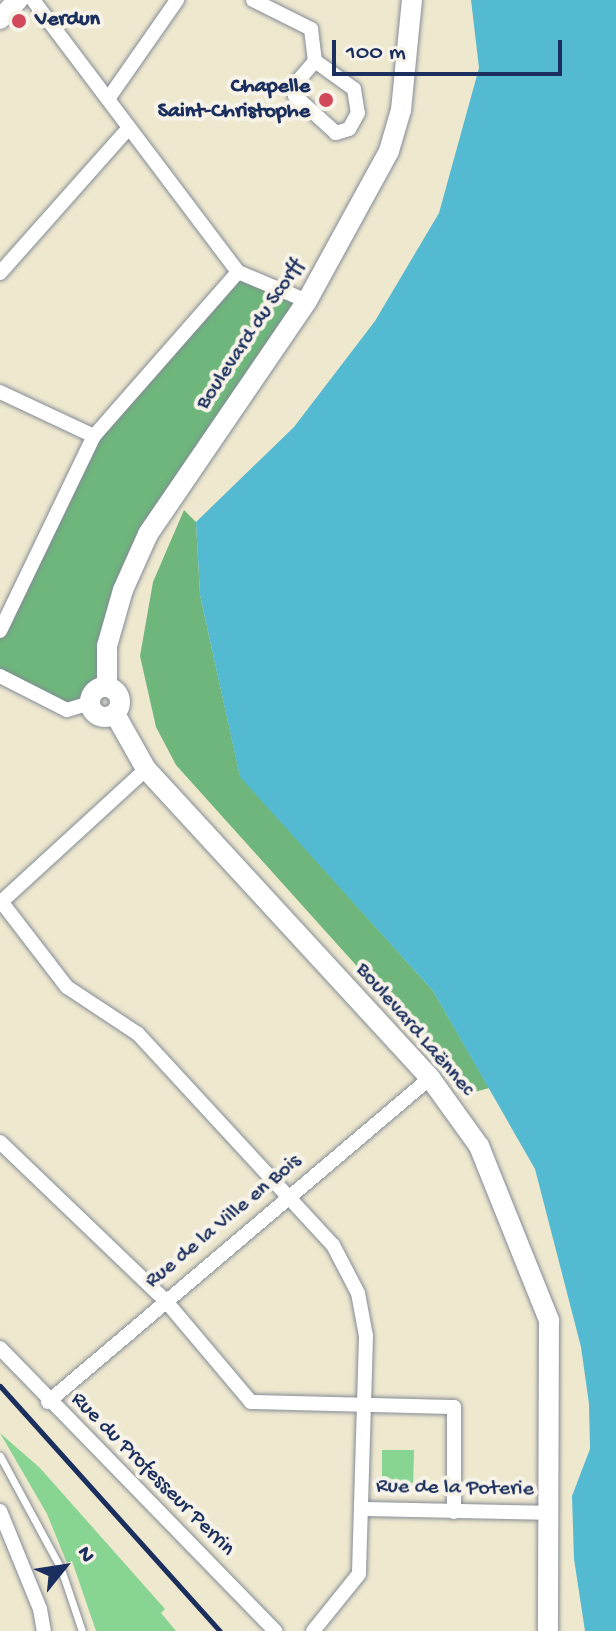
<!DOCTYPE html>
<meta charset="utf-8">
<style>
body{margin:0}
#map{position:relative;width:616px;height:1631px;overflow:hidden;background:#eee8cf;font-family:"Gochi Hand",sans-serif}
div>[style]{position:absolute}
.green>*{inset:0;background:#88d492}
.forest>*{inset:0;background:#6eb67c}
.water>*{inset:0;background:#53bad1}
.roads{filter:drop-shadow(0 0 2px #848c96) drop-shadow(0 0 2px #848c96)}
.lane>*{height:7px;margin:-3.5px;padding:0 3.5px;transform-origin:3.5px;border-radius:3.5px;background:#fff}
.street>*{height:14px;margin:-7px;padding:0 7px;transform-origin:7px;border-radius:7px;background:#fff}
.secondary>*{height:20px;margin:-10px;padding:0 10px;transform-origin:10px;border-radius:10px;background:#fff}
.secondary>.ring{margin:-10px;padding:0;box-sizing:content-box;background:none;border:20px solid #fff;border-radius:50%}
.rail>*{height:5px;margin:-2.5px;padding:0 2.5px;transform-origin:2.5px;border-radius:2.5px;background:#1b2f5e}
.dots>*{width:22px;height:22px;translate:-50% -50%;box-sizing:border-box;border:4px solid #f7f3e8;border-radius:50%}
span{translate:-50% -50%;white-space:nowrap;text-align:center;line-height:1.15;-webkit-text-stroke:8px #f7f3e8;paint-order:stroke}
.poi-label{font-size:22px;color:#1b2f5e;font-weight:700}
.left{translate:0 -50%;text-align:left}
.right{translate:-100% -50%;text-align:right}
.street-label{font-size:22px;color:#1b2f5e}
.north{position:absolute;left:24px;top:1527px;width:80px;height:80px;-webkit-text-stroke:6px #f7f3e8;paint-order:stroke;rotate:60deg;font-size:22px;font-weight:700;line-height:32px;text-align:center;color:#1b2f5e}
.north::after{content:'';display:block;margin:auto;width:28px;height:36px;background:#1b2f5e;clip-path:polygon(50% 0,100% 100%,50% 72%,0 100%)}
.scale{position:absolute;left:332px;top:40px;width:230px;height:36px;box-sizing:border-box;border:4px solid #1b2f5e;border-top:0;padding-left:10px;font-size:24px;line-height:28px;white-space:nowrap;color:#1b2f5e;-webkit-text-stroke:6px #f7f3e8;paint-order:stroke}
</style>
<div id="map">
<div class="green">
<i style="clip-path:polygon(0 1433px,40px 1468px,165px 1609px,161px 1613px,176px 1631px,96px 1631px,72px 1561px,67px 1563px,47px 1514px)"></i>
<i style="clip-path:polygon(382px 1450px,414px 1450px,413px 1491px,382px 1491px)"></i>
</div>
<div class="forest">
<i style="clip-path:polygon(238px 272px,307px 301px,148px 534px,100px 688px,67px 710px,0 676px,0 631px,94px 436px)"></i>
<i style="clip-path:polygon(184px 510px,196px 522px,200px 595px,240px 776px,433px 991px,489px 1088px,471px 1093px,176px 765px,156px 727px,140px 656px,153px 582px)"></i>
</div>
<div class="water">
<i style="clip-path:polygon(471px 0,616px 0,616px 1631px,585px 1631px,574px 1559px,572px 1496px,590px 1449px,589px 1404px,581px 1347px,535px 1169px,433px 991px,240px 777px,200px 595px,196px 522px,294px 427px,375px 321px,439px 213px,479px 68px)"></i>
</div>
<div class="roads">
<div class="lane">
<i style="left:0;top:1456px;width:128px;rotate:61.6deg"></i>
<i style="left:61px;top:1569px;width:65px;rotate:71.3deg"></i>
</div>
<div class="street">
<i style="left:33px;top:0;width:341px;rotate:53deg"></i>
<i style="left:238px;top:272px;width:75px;rotate:22.8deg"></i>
<i style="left:253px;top:0;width:65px;rotate:26.6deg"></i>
<i style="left:311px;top:29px;width:32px;rotate:83deg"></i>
<i style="left:315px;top:61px;width:48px;rotate:35.7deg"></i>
<i style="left:354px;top:89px;width:24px;rotate:81deg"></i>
<i style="left:358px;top:113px;width:18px;rotate:119deg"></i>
<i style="left:349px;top:129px;width:14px;rotate:163deg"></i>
<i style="left:336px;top:133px;width:55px;rotate:-137.9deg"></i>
<i style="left:295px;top:96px;width:13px;rotate:-86deg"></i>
<i style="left:296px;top:83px;width:29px;rotate:-49deg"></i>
<i style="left:108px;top:99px;width:121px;rotate:-55.1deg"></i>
<i style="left:0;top:273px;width:193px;rotate:-48.4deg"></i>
<i style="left:0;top:392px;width:104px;rotate:25.1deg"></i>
<i style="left:0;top:631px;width:216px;rotate:-64.3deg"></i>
<i style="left:94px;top:436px;width:218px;rotate:-48.7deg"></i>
<i style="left:0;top:676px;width:75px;rotate:26.9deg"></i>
<i style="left:67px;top:710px;width:24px;rotate:-17deg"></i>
<i style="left:0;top:900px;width:110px;rotate:52.4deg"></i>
<i style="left:67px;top:987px;width:85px;rotate:33.5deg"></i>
<i style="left:138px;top:1034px;width:287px;rotate:47.3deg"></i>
<i style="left:333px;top:1245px;width:54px;rotate:62.5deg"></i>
<i style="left:358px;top:1293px;width:44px;rotate:79.5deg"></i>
<i style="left:366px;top:1336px;width:238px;rotate:91.7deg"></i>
<i style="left:359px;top:1574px;width:73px;rotate:128.9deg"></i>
<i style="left:0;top:903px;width:198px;rotate:-42.5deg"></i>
<i style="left:0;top:1142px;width:228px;rotate:43.8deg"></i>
<i style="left:165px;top:1300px;width:133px;rotate:49.9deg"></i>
<i style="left:251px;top:1402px;width:203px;rotate:1.4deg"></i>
<i style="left:454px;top:1407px;width:105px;rotate:90deg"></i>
<i style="left:0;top:1348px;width:395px;rotate:45.8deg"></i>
<i style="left:48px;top:1402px;width:501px;rotate:-40.3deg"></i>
<i style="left:361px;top:1509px;width:187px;rotate:1.2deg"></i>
<i style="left:0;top:1511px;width:106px;rotate:67.8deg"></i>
<i style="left:40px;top:1609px;width:22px;rotate:80deg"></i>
</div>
<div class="secondary">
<i style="left:0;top:19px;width:26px;rotate:-47deg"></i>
<i style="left:107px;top:687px;width:41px;rotate:-90deg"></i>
<i style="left:107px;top:646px;width:58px;rotate:-74.1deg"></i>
<i style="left:123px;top:590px;width:61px;rotate:-65.9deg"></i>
<i style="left:148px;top:534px;width:282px;rotate:-55.7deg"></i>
<i style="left:307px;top:301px;width:171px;rotate:-61.3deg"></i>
<i style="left:389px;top:151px;width:43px;rotate:-73.7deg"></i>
<i style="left:401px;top:110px;width:111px;rotate:-84.3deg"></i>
<i class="ring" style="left:90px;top:687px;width:10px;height:10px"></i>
<i style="left:115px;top:714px;width:63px;rotate:60.6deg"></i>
<i style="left:146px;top:769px;width:420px;rotate:47.4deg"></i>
<i style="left:430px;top:1078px;width:84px;rotate:54.2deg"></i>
<i style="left:479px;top:1146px;width:188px;rotate:68.1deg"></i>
<i style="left:549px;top:1320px;width:311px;rotate:90.2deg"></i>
</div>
</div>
<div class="rail">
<i style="left:0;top:1386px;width:329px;rotate:48.1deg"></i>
</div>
<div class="dots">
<i style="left:19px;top:21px;background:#d1495b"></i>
<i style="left:326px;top:100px;background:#d1495b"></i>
</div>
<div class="poi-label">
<span class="left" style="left:35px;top:21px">Verdun</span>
<span class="right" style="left:310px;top:100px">Chapelle<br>Saint-Christophe</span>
</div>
<div class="street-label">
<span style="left:251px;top:335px;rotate:-56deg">Boulevard du Scorff</span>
<span style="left:414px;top:1030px;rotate:49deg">Boulevard Laënnec</span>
<span style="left:224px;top:1222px;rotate:-40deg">Rue de la Ville en Bois</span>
<span style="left:152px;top:1475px;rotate:45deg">Rue du Professeur Perrin</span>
<span style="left:455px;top:1489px;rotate:1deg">Rue de la Poterie</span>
</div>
<div class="north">N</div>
<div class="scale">100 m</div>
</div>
